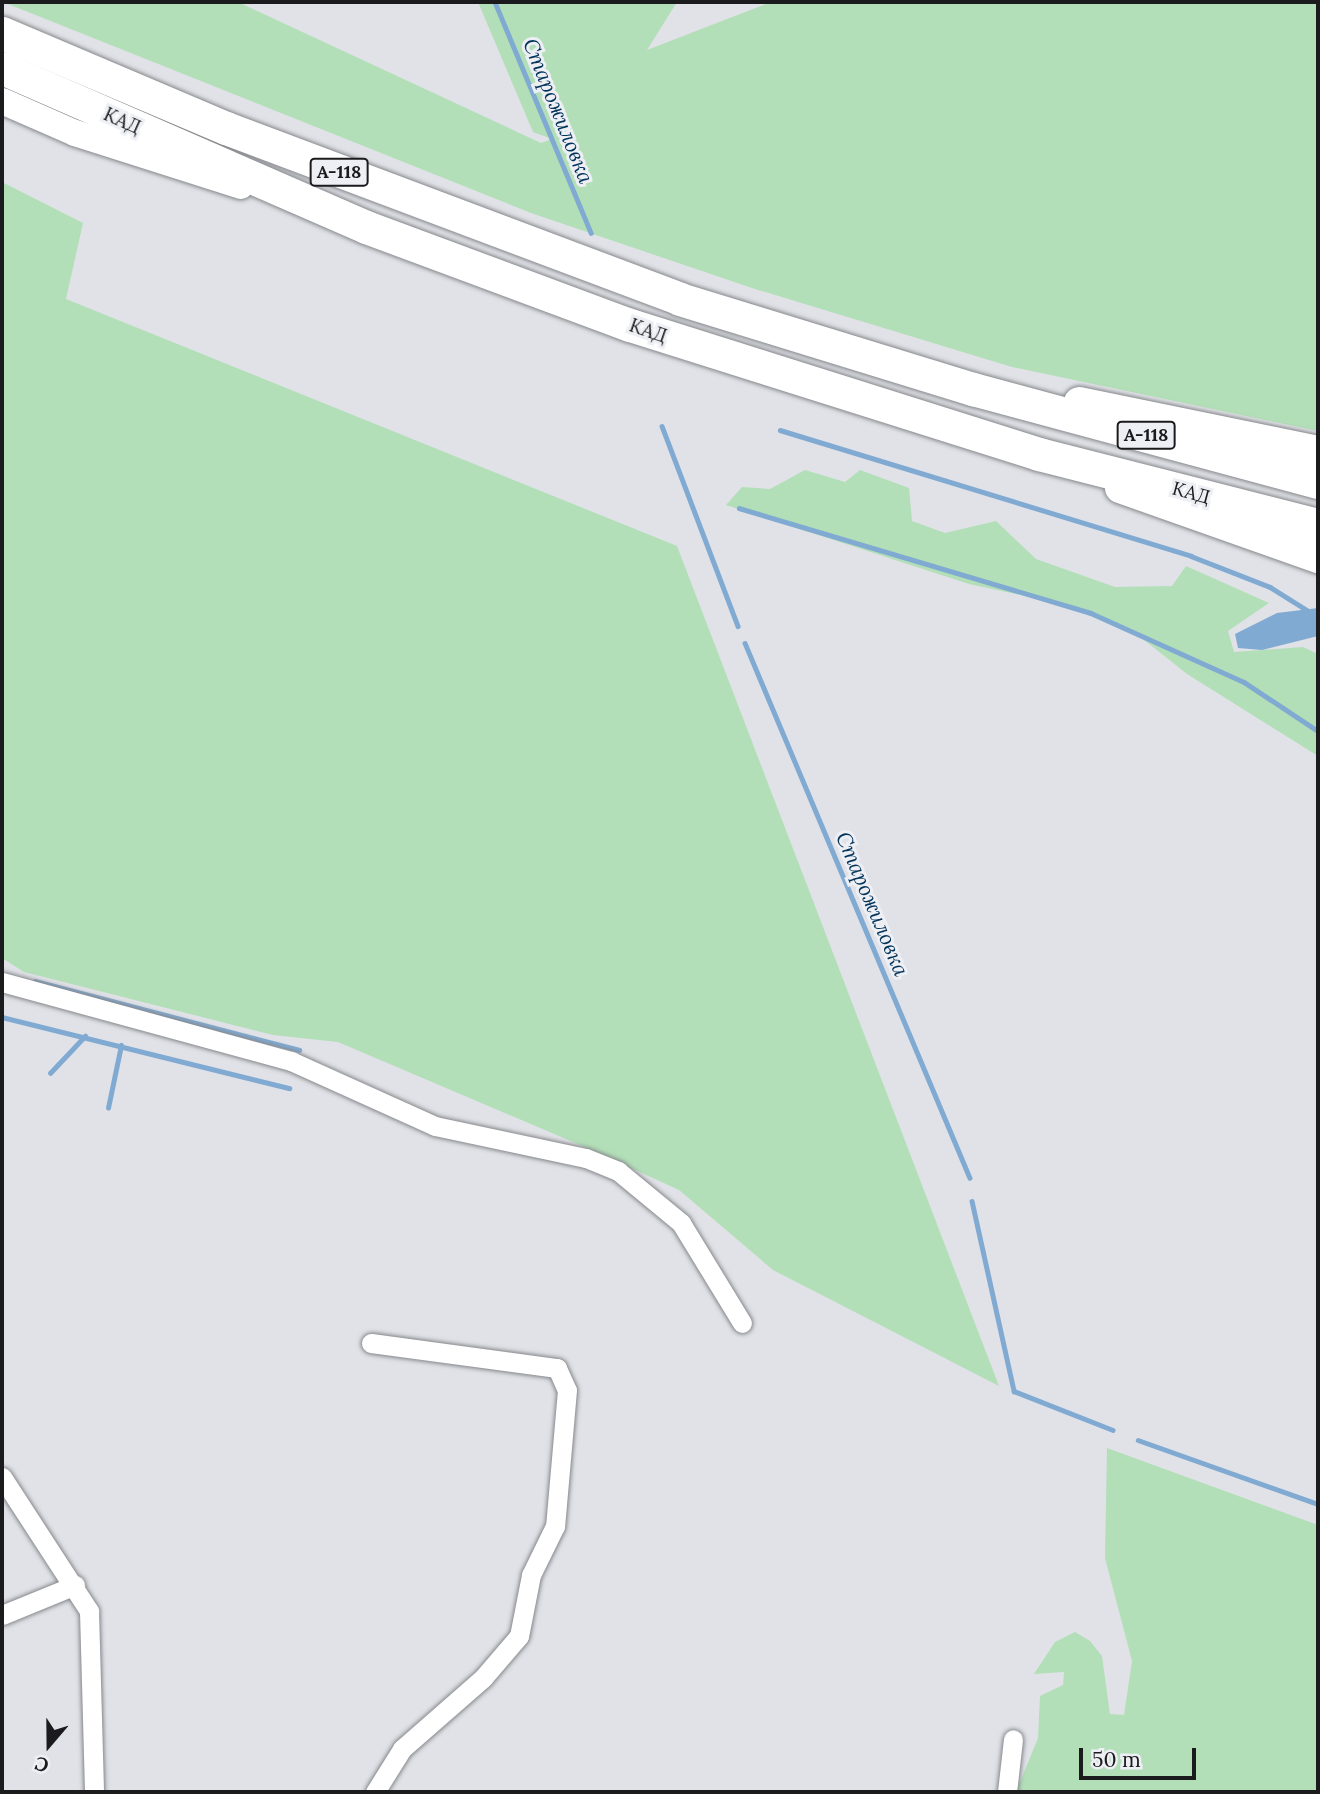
<!DOCTYPE html>
<meta charset="utf-8">
<style>
body{margin:0}
#map{position:relative;width:1320px;height:1794px;overflow:hidden;background:#e0e2e7;font-family:Lora,serif}
div>[style]{position:absolute}
.green>*{inset:0;background:#b2dfb8}
.water>*{inset:0;background:#81aad2}
.stream>*{height:4.5px;margin:-2.25px;padding:0 2.25px;transform-origin:2.25px;border-radius:2.25px;background:#81aad2}
.roads{filter:drop-shadow(0 0 2px #86888c) drop-shadow(0 0 2px #86888c)}
.street>*{height:19px;margin:-9.5px;padding:0 9.5px;transform-origin:9.5px;border-radius:9.5px;background:#fff}
.secondary>*{height:26px;margin:-13px;padding:0 13px;transform-origin:13px;border-radius:13px;background:#fff}
.primary>*{height:30px;margin:-15px;padding:0 15px;transform-origin:15px;border-radius:15px;background:#fff}
.highway>*{height:33px;margin:-16.5px;padding:0 16.5px;transform-origin:16.5px;border-radius:16.5px;background:#fff}
span{translate:-50% -50%;white-space:nowrap;text-align:center;line-height:1.15;-webkit-text-stroke:6px #edeff4;paint-order:stroke}
.shield-label span{padding:2px 5px;background:#edeff4;border:2px solid;border-radius:5px;-webkit-text-stroke-width:0}
.shield-label{font-size:18px;color:#1b1b1d;font-weight:700}
.street-label{font-size:19px;color:#1b1b1d}
.water-label{font-size:21px;color:#023359;font-style:italic}
.frame{position:absolute;inset:0;border:4px solid #1b1b1d;pointer-events:none}
.north{position:absolute;left:14px;top:1710px;width:70px;height:70px;-webkit-text-stroke:5px #edeff4;paint-order:stroke;rotate:200deg;font-size:19px;font-weight:700;line-height:28px;text-align:center;color:#1b1b1d}
.north::after{content:'';display:block;margin:auto;width:24px;height:32px;background:#1b1b1d;clip-path:polygon(50% 0,100% 100%,50% 72%,0 100%)}
.scale{position:absolute;left:1079px;top:1748px;width:117px;height:32px;box-sizing:border-box;border:4px solid #1b1b1d;border-top:0;padding-left:9px;font-size:21px;line-height:24px;white-space:nowrap;color:#1b1b1d;-webkit-text-stroke:5px #edeff4;paint-order:stroke}
</style>
<div id="map">
<div class="green">
<i style="clip-path:polygon(3px 2px,238px 2px,541px 143px,552px 139px,533px 132px,478px 2px,677px 2px,647px 50px,771px 2px,1318px 2px,1318px 431px,1012px 367px,755px 289px,531px 213px)"></i>
<i style="clip-path:polygon(2px 182px,83px 223px,66px 299px,677px 546px,999px 1386px,773px 1270px,679px 1190px,587px 1148px,338px 1042px,273px 1035px,24px 972px,2px 958px)"></i>
<i style="clip-path:polygon(805px 470px,845px 482px,860px 470px,909px 488px,912px 521px,945px 533px,996px 521px,1036px 559px,1115px 587px,1172px 586px,1186px 566px,1269px 603px,1228px 631px,1234px 652px,1303px 647px,1318px 654px,1318px 756px,1187px 674px,1143px 639px,1063px 604px,969px 584px,726px 505px,742px 487px,770px 489px)"></i>
<i style="clip-path:polygon(1107px 1448px,1318px 1525px,1318px 1792px,1016px 1792px,1038px 1738px,1040px 1696px,1063px 1685px,1064px 1672px,1034px 1674px,1055px 1642px,1075px 1632px,1090px 1641px,1102px 1656px,1110px 1714px,1124px 1715px,1132px 1661px,1105px 1558px)"></i>
</div>
<div class="water">
<i style="clip-path:polygon(1318px 608px,1318px 636px,1262px 650px,1238px 648px,1235px 634px,1277px 613px)"></i>
</div>
<div class="stream">
<i style="left:495px;top:2px;width:250px;rotate:67.4deg"></i>
<i style="left:662px;top:426px;width:214px;rotate:69.2deg"></i>
<i style="left:780px;top:430px;width:430px;rotate:17deg"></i>
<i style="left:1191px;top:556px;width:85px;rotate:21.4deg"></i>
<i style="left:1270px;top:587px;width:57px;rotate:32deg"></i>
<i style="left:739px;top:508px;width:367px;rotate:16.6deg"></i>
<i style="left:1091px;top:613px;width:168px;rotate:24.3deg"></i>
<i style="left:1244px;top:682px;width:89px;rotate:33.5deg"></i>
<i style="left:745px;top:643px;width:580px;rotate:67.19deg"></i>
<i style="left:35px;top:981px;width:273px;rotate:14.6deg"></i>
<i style="left:2px;top:1017px;width:296px;rotate:13.9deg"></i>
<i style="left:50px;top:1073px;width:51px;rotate:-46.6deg"></i>
<i style="left:108px;top:1108px;width:64px;rotate:-78.3deg"></i>
<i style="left:972px;top:1201px;width:195px;rotate:77.5deg"></i>
<i style="left:1014px;top:1391px;width:106px;rotate:21.5deg"></i>
<i style="left:1138px;top:1440px;width:191px;rotate:19.6deg"></i>
</div>
<div class="roads">
<div class="street">
<i style="left:2px;top:982px;width:300px;rotate:15.3deg"></i>
<i style="left:291px;top:1061px;width:158px;rotate:24.3deg"></i>
<i style="left:435px;top:1126px;width:154px;rotate:12deg"></i>
<i style="left:586px;top:1158px;width:35px;rotate:22deg"></i>
<i style="left:618px;top:1171px;width:82px;rotate:39.5deg"></i>
<i style="left:681px;top:1223px;width:117px;rotate:58.6deg"></i>
<i style="left:371px;top:1343px;width:188px;rotate:7.7deg"></i>
<i style="left:557px;top:1368px;width:24px;rotate:66deg"></i>
<i style="left:567px;top:1390px;width:137px;rotate:95deg"></i>
<i style="left:555px;top:1526px;width:55px;rotate:116.1deg"></i>
<i style="left:531px;top:1575px;width:62px;rotate:101.1deg"></i>
<i style="left:519px;top:1636px;width:55px;rotate:130.6deg"></i>
<i style="left:483px;top:1678px;width:108px;rotate:138.8deg"></i>
<i style="left:402px;top:1749px;width:51px;rotate:122.1deg"></i>
<i style="left:2px;top:1477px;width:160px;rotate:57deg"></i>
<i style="left:89px;top:1611px;width:181px;rotate:88.4deg"></i>
<i style="left:2px;top:1615px;width:79px;rotate:-22.3deg"></i>
<i style="left:1007px;top:1792px;width:53px;rotate:-83.5deg"></i>
</div>
<div class="secondary">
<i style="left:2px;top:101px;width:80px;rotate:23.7deg"></i>
<i style="left:75px;top:133px;width:174px;rotate:17.7deg"></i>
</div>
<div class="primary">
<i style="left:1079px;top:402px;width:244px;rotate:11.6deg"></i>
<i style="left:1120px;top:488px;width:210px;rotate:19.5deg"></i>
</div>
<div class="highway">
<i style="left:2px;top:33px;width:243px;rotate:23deg"></i>
<i style="left:226px;top:128px;width:485px;rotate:20.6deg"></i>
<i style="left:680px;top:299px;width:307px;rotate:17.1deg"></i>
<i style="left:973px;top:389px;width:357px;rotate:15.1deg"></i>
<i style="left:2px;top:68px;width:397px;rotate:23.6deg"></i>
<i style="left:366px;top:227px;width:282px;rotate:20.4deg"></i>
<i style="left:630px;top:325px;width:429px;rotate:17.5deg"></i>
<i style="left:1039px;top:454px;width:288px;rotate:14.3deg"></i>
</div>
</div>
<div class="shield-label">
<span style="left:339px;top:172px">А-118</span>
<span style="left:1146px;top:435px">А-118</span>
</div>
<div class="street-label">
<span style="left:122px;top:121px;rotate:24deg">КАД</span>
<span style="left:648px;top:331px;rotate:19deg">КАД</span>
<span style="left:1191px;top:493px;rotate:15deg">КАД</span>
</div>
<div class="water-label">
<span style="left:558px;top:111px;rotate:68deg">Старожиловка</span>
<span style="left:872px;top:904px;rotate:67deg">Старожиловка</span>
</div>
<div class="frame"></div>
<div class="north">С</div>
<div class="scale">50 m</div>
</div>
